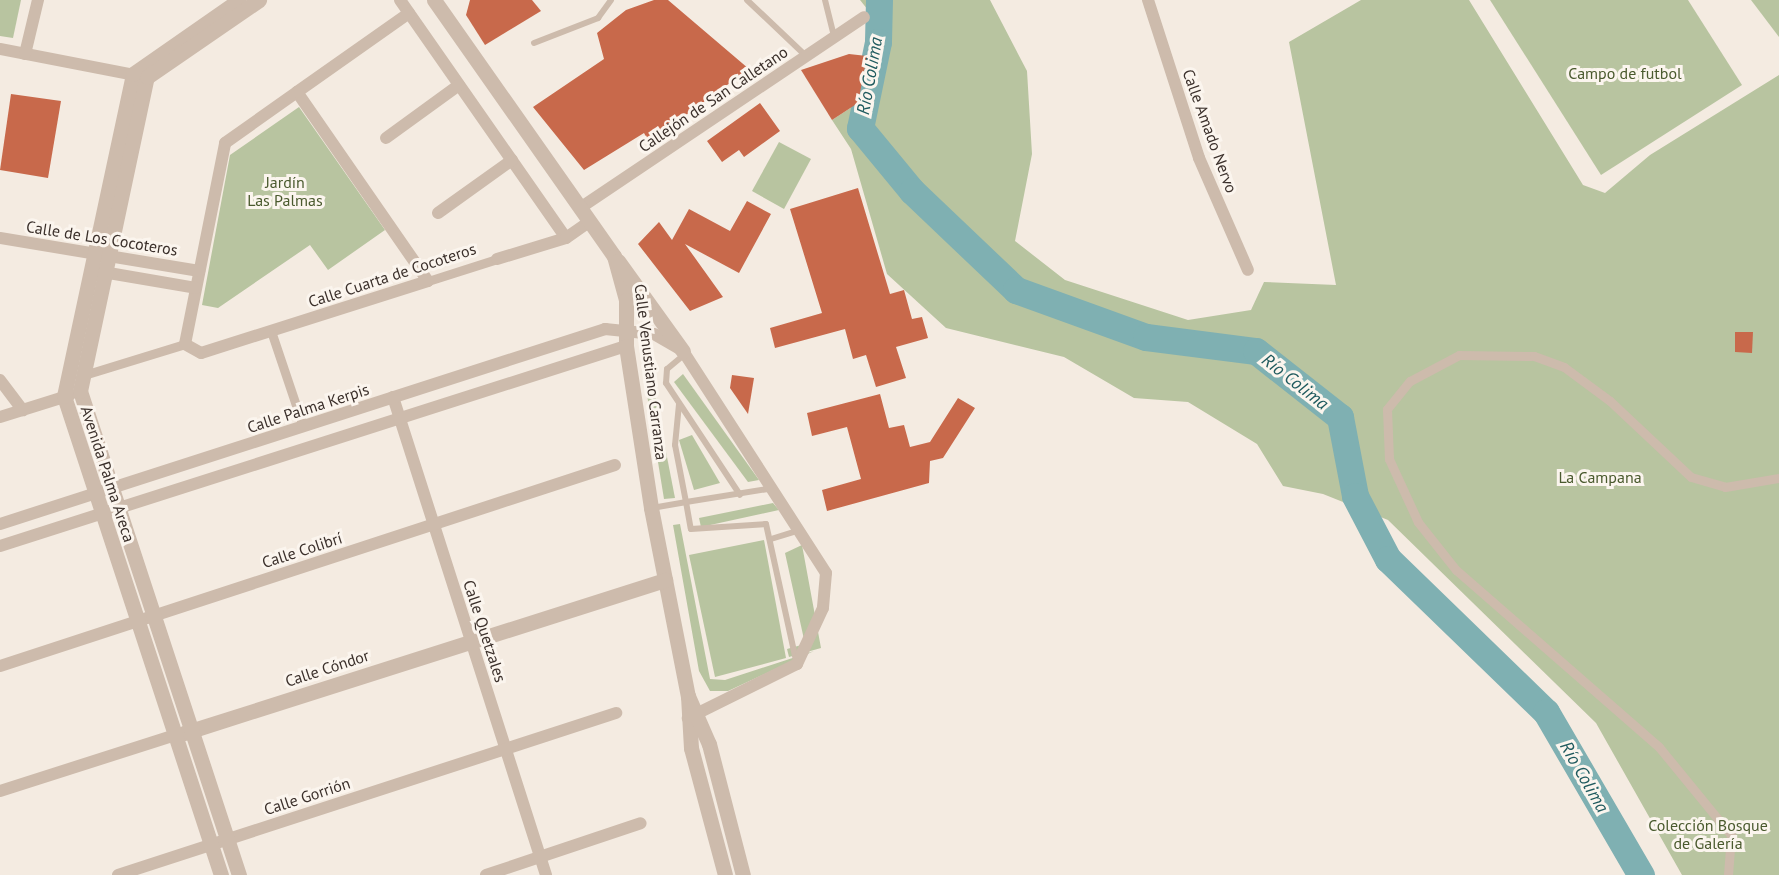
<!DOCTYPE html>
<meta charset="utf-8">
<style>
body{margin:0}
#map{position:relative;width:1779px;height:875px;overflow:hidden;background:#f4ebe1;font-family:"PT Sans",sans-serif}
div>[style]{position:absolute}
.green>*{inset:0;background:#b8c4a0}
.river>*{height:27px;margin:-13.5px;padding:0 13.5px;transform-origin:13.5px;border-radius:13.5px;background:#7fb0b2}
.building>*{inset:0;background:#c8694b}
.service>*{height:6px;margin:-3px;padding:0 3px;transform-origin:3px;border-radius:3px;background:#cdbbac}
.pedestrian>*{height:9px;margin:-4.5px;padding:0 4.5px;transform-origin:4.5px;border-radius:4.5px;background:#cdbbac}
.minor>*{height:12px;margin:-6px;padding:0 6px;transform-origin:6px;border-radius:6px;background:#cdbbac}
.tertiary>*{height:15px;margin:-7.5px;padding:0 7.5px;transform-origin:7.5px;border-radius:7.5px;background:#cdbbac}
span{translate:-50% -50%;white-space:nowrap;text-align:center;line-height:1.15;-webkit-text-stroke:6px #fbf5ee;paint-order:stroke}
.park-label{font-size:16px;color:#4a5a2e}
.street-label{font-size:16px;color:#3b302b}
.water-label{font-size:18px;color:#1f5a5e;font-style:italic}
</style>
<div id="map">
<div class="green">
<i style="clip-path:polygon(0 0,21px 0,13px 38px,0 36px)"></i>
<i style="clip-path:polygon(860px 0,990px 0,1027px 71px,1032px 154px,1015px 241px,1065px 280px,1188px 320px,1251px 310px,1264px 282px,1336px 285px,1289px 42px,1361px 0,1469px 0,1583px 185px,1605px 193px,1650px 155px,1779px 75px,1779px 875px,1682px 875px,1596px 723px,1388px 520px,1323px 494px,1283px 486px,1257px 444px,1188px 402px,1134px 398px,1064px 357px,946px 328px,887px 274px,851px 149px,832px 120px,858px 103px,876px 20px)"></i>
<i style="clip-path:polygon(1490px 0,1688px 0,1742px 85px,1601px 175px)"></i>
<i style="clip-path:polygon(1751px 0,1779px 0,1779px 37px)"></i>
<i style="clip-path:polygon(299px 107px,385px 230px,328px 270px,310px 245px,218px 308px,202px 305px,230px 155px)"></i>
<i style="clip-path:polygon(779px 142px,811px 159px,784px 209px,752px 191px)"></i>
<i style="clip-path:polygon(683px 374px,759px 480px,748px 482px,674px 382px)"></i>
<i style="clip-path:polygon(651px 375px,675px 498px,664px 499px,644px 376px)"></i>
<i style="clip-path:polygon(692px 435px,720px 483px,694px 490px,679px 440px)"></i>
<i style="clip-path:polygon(773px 503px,779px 510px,701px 527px,699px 518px)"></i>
<i style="clip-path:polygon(680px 524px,710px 679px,725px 680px,814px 651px,728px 691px,710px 691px,699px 671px,673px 525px)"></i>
<i style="clip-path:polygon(764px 540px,786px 658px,715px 677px,689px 555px)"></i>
<i style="clip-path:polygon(802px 545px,821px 648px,789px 657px,787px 649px,805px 644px,785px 553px)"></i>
</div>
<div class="river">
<i style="left:879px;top:0;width:42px;rotate:91.4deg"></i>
<i style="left:878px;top:42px;width:88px;rotate:101.8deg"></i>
<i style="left:860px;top:128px;width:82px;rotate:50.5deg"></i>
<i style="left:912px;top:191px;width:144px;rotate:43.6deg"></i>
<i style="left:1016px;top:290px;width:138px;rotate:19.9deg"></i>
<i style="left:1146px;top:337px;width:111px;rotate:7.3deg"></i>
<i style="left:1256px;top:351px;width:107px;rotate:38.2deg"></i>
<i style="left:1340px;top:417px;width:80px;rotate:79.2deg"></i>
<i style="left:1355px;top:496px;width:71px;rotate:62.4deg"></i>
<i style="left:1388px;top:559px;width:220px;rotate:44.1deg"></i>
<i style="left:1546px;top:712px;width:189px;rotate:59.8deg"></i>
</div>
<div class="building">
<i style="clip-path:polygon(470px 0,532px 0,541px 11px,485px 45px,466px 15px)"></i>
<i style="clip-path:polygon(654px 0,668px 0,749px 69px,649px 142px,644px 133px,584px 170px,533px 107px,604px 59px,597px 33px,626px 10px)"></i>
<i style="clip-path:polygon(849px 54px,867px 56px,858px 103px,832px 120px,801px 70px)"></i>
<i style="clip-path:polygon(11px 94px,61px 101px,48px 178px,0 170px)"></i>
<i style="clip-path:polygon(760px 103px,780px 131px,744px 157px,739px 150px,722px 162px,707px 141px)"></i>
<i style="clip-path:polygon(858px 188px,890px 294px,904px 290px,912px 319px,922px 317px,928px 338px,896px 347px,906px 378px,876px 387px,866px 355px,853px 359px,845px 329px,775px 348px,770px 328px,822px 313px,790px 209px)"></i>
<i style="clip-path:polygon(747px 201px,771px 214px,739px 273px,685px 244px,723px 297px,690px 311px,638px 244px,659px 222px,672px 240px,689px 209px,730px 231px)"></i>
<i style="clip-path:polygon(1735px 332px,1753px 332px,1752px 353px,1735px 352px)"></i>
<i style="clip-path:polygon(732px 375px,754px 378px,748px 414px,730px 388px)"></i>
<i style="clip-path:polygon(880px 394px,889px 428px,904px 425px,910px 447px,930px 442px,958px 398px,975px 408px,943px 458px,930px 461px,929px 483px,827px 511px,822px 490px,861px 479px,847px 427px,812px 436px,807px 413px)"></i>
</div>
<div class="service">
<i style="left:747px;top:0;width:81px;rotate:43.5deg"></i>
<i style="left:825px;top:0;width:37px;rotate:76deg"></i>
<i style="left:534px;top:43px;width:69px;rotate:-21.3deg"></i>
<i style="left:598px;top:18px;width:22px;rotate:-54deg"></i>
<i style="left:685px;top:354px;width:23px;rotate:140deg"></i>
<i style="left:667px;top:369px;width:14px;rotate:94deg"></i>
<i style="left:666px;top:383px;width:134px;rotate:56.5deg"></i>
<i style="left:774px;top:488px;width:89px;rotate:171deg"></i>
<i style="left:686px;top:502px;width:27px;rotate:80deg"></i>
<i style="left:691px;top:529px;width:75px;rotate:-3.8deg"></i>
<i style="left:766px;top:524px;width:139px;rotate:77.6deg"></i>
<i style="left:652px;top:508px;width:35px;rotate:-10deg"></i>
<i style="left:686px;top:502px;width:58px;rotate:-100.9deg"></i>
<i style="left:675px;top:445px;width:41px;rotate:-84.4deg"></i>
<i style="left:771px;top:539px;width:30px;rotate:-17deg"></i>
</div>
<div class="pedestrian">
<i style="left:428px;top:281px;width:72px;rotate:-17.7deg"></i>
<i style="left:271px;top:331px;width:100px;rotate:71.4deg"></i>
<i style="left:84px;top:375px;width:106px;rotate:-17.1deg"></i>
<i style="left:1728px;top:875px;width:40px;rotate:-85.7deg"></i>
<i style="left:1731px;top:835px;width:114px;rotate:-129.3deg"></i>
<i style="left:1659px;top:747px;width:269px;rotate:-138.9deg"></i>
<i style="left:1456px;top:570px;width:61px;rotate:-128.4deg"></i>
<i style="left:1418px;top:522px;width:69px;rotate:-114.7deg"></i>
<i style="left:1389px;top:459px;width:50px;rotate:-92.3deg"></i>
<i style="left:1387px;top:409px;width:36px;rotate:-51deg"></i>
<i style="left:1410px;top:381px;width:55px;rotate:-28deg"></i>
<i style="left:1459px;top:355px;width:75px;rotate:0.8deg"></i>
<i style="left:1534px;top:356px;width:32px;rotate:20deg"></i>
<i style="left:1564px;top:367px;width:57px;rotate:36.5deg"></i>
<i style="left:1610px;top:401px;width:111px;rotate:43.2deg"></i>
<i style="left:1691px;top:477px;width:35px;rotate:16deg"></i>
<i style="left:1725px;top:487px;width:55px;rotate:-9.5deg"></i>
</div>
<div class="minor">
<i style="left:400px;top:0;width:290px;rotate:55.1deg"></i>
<i style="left:1148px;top:0;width:166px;rotate:72.1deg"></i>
<i style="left:1199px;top:158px;width:122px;rotate:66.4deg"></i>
<i style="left:0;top:49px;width:143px;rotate:10.9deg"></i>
<i style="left:25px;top:54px;width:56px;rotate:-76.5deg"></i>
<i style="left:297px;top:92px;width:230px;rotate:55.3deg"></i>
<i style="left:428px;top:281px;width:238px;rotate:162.4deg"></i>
<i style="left:201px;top:353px;width:18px;rotate:-151deg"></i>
<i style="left:185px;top:344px;width:205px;rotate:-78.7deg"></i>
<i style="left:225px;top:143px;width:88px;rotate:-35.3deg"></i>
<i style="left:297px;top:92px;width:137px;rotate:-35.2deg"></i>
<i style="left:386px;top:138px;width:90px;rotate:-36deg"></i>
<i style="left:580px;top:208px;width:342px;rotate:-33.9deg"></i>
<i style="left:438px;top:213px;width:91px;rotate:-35.6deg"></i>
<i style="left:0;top:238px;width:202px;rotate:9.4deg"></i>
<i style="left:497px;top:259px;width:72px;rotate:-16.9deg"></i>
<i style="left:566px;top:238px;width:29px;rotate:-35deg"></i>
<i style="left:97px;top:271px;width:100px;rotate:9.7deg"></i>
<i style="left:0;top:380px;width:38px;rotate:53deg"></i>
<i style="left:393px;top:397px;width:502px;rotate:72.25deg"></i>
<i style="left:0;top:417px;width:73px;rotate:-17.4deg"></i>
<i style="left:0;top:524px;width:636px;rotate:-17.86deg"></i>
<i style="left:605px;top:329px;width:49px;rotate:5.8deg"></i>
<i style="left:654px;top:334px;width:34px;rotate:30deg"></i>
<i style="left:683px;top:351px;width:264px;rotate:57.2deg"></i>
<i style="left:826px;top:573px;width:35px;rotate:95deg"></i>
<i style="left:823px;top:608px;width:62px;rotate:114.9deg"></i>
<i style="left:797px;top:664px;width:122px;rotate:153.6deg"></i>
<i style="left:0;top:546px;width:657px;rotate:-17.72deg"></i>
<i style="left:0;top:666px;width:647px;rotate:-18.1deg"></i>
<i style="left:0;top:791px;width:184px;rotate:-17.7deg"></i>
<i style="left:118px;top:875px;width:524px;rotate:-18.02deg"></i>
<i style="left:486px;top:875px;width:163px;rotate:-18.5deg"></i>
</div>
<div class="tertiary">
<i style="left:434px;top:0;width:313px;rotate:54.9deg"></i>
<i style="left:614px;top:256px;width:46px;rotate:74.7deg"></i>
<i style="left:626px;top:300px;width:46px;rotate:90deg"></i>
<i style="left:626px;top:346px;width:164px;rotate:81.2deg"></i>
<i style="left:651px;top:508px;width:192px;rotate:78.9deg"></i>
<i style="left:688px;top:696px;width:52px;rotate:86.7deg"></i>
<i style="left:691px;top:748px;width:131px;rotate:75deg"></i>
<i style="left:618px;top:261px;width:111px;rotate:54.2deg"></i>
<i style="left:688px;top:696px;width:52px;rotate:66.4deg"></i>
<i style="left:709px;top:744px;width:135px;rotate:75.5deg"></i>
<i style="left:184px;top:733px;width:505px;rotate:-17.65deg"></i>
<i style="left:221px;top:875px;width:504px;rotate:-108.15deg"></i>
<i style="left:64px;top:396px;width:329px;rotate:-77.9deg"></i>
<i style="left:133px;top:74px;width:129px;rotate:-34.9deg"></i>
<i style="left:239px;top:875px;width:509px;rotate:-108.19deg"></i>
<i style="left:80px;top:391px;width:321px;rotate:-78deg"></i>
<i style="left:147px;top:77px;width:136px;rotate:-34.5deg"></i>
</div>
<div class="park-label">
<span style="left:1625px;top:73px">Campo de futbol</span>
<span style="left:285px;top:191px">Jardín<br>Las Palmas</span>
<span style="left:1600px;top:477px">La Campana</span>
<span style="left:1708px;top:834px">Colección Bosque<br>de Galería</span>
</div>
<div class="street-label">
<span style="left:713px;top:99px;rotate:-34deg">Callejón de San Calletano</span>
<span style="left:1210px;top:131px;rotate:70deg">Calle Amado Nervo</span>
<span style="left:102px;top:238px;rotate:9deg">Calle de Los Cocoteros</span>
<span style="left:392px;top:275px;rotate:-18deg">Calle Cuarta de Cocoteros</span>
<span style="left:651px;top:372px;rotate:83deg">Calle Venustiano Carranza</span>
<span style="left:308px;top:408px;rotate:-18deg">Calle Palma Kerpis</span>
<span style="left:108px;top:474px;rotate:72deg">Avenida Palma Areca</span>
<span style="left:302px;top:550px;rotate:-18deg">Calle Colibrí</span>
<span style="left:485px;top:631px;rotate:72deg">Calle Quetzales</span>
<span style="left:327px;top:668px;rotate:-18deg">Calle Cóndor</span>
<span style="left:307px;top:796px;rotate:-18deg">Calle Gorrión</span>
</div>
<div class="water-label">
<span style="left:870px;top:76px;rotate:-80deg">Río Colima</span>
<span style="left:1295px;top:382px;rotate:38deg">Río Colima</span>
<span style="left:1584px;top:777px;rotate:60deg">Río Colima</span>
</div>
</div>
